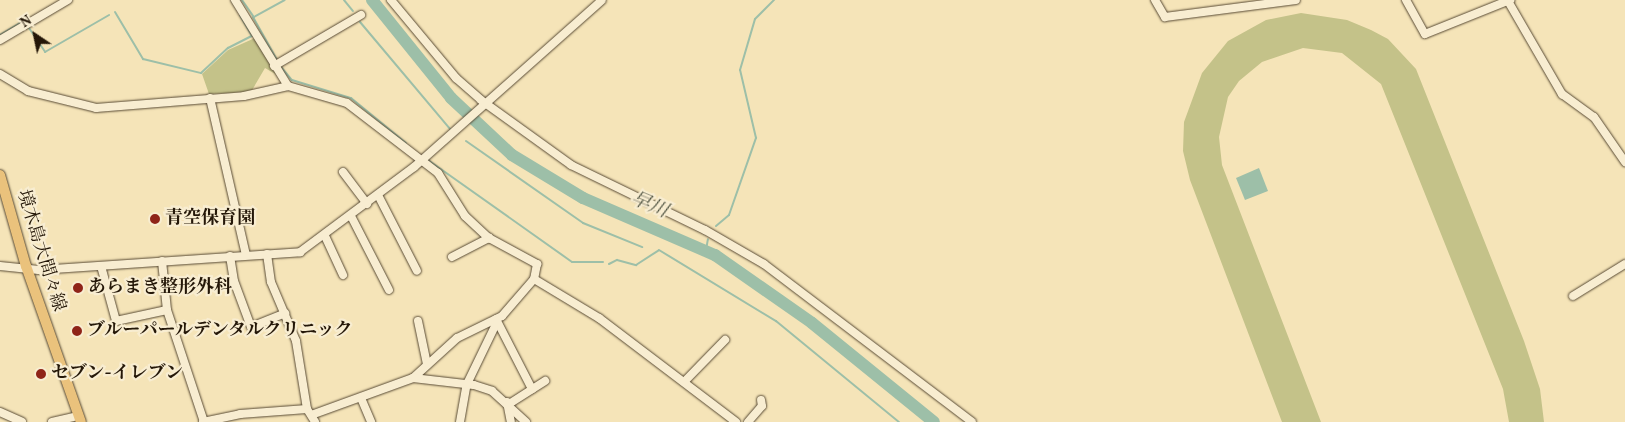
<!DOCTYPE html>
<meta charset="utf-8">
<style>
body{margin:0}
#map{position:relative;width:1625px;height:422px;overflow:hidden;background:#f5e4b8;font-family:Vollkorn,"Noto Serif JP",serif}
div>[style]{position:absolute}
.green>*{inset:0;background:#c4c289}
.water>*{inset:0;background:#9dbfa8}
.stream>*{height:2px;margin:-1px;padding:0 1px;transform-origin:1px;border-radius:1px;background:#9dbfa8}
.river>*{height:12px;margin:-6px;padding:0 6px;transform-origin:6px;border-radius:6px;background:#9dbfa8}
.roads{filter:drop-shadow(0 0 1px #584a34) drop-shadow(0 0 1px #584a34)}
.minor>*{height:8px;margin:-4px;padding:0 4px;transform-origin:4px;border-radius:4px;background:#f8edd1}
.major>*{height:10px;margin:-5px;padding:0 5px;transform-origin:5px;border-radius:5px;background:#eac27c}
.dots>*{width:14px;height:14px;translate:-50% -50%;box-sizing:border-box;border:2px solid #f8edd1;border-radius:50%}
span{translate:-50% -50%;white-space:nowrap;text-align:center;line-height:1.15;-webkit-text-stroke:4.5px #f8edd1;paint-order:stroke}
.poi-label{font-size:18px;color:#241708;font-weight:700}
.left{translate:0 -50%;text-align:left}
.street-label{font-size:18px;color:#241708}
.water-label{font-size:19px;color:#4e5240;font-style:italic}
.north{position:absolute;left:10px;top:10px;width:50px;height:50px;-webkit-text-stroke:4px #f8edd1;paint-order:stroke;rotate:326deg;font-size:14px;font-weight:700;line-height:20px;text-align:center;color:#241708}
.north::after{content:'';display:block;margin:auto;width:18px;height:22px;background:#241708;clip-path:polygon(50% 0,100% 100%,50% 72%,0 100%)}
</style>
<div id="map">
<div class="green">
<i style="clip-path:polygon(1301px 13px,1347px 20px,1371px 30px,1388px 39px,1416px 69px,1524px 341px,1540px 389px,1544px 422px,1509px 422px,1503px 389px,1381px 84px,1342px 53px,1303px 48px,1262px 62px,1239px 81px,1228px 97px,1219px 137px,1222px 165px,1321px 422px,1282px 422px,1190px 180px,1183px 151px,1184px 122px,1202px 73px,1228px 41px,1266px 20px)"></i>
<i style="clip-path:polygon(255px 38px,277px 75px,265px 68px,251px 92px,209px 94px,202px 74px,228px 50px)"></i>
</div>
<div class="water">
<i style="clip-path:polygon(1259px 168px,1268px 191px,1245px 200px,1236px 178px)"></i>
</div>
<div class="stream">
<i style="left:242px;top:0;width:21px;rotate:55deg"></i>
<i style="left:254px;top:17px;width:35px;rotate:-29deg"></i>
<i style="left:344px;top:0;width:14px;rotate:51deg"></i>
<i style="left:115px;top:12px;width:55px;rotate:59.2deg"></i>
<i style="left:143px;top:59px;width:60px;rotate:13.6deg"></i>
<i style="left:201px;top:73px;width:37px;rotate:-43deg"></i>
<i style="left:228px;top:48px;width:27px;rotate:-27deg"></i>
<i style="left:252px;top:36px;width:24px;rotate:-120deg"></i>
<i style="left:253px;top:17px;width:49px;rotate:60.8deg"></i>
<i style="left:360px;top:22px;width:140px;rotate:49.9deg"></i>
<i style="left:29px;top:28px;width:29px;rotate:56deg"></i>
<i style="left:45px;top:52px;width:74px;rotate:-30deg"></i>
<i style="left:0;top:35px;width:27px;rotate:-31deg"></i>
<i style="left:281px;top:67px;width:17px;rotate:50deg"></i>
<i style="left:292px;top:80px;width:62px;rotate:17deg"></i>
<i style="left:351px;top:98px;width:71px;rotate:39.3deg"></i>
<i style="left:466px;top:141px;width:143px;rotate:35deg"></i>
<i style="left:583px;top:223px;width:64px;rotate:22.1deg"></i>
<i style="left:428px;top:160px;width:176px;rotate:35.3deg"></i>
<i style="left:572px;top:262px;width:31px"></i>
<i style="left:716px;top:226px;width:17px;rotate:-40deg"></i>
<i style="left:729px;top:215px;width:82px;rotate:-70.7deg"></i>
<i style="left:756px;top:138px;width:70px;rotate:-103.2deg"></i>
<i style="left:740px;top:70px;width:53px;rotate:-73.6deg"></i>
<i style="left:755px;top:19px;width:27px;rotate:-45deg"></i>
<i style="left:706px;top:250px;width:11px;rotate:-80deg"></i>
<i style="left:609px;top:264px;width:9px;rotate:-27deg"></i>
<i style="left:617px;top:260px;width:20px;rotate:15deg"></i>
<i style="left:636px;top:265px;width:27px;rotate:-33deg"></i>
<i style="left:659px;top:250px;width:137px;rotate:31.3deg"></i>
<i style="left:776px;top:321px;width:159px;rotate:39.4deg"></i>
</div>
<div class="river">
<i style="left:372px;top:0;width:126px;rotate:51.1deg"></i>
<i style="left:451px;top:98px;width:83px;rotate:43.1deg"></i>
<i style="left:512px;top:155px;width:83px;rotate:31.2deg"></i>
<i style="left:583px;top:198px;width:144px;rotate:23.4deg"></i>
<i style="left:715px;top:255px;width:118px;rotate:35deg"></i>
<i style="left:812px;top:323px;width:157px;rotate:39.1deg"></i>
</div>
<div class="roads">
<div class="minor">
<i style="left:235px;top:0;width:101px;rotate:58.4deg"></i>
<i style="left:391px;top:0;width:102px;rotate:50.2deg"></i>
<i style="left:456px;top:78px;width:33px;rotate:41deg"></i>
<i style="left:481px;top:100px;width:111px;rotate:35.8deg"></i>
<i style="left:571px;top:165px;width:149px;rotate:25.9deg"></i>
<i style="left:705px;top:230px;width:68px;rotate:30deg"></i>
<i style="left:764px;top:264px;width:261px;rotate:37.2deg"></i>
<i style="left:1155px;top:0;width:20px;rotate:60deg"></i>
<i style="left:1165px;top:17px;width:132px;rotate:-7.4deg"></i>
<i style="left:1406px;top:0;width:39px;rotate:61deg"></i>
<i style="left:1425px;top:34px;width:92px;rotate:-21.8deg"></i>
<i style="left:1508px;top:1px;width:108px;rotate:59.9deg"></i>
<i style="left:1562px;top:94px;width:39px;rotate:36deg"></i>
<i style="left:1594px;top:117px;width:55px;rotate:55.4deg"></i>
<i style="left:0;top:40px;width:79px;rotate:-30.5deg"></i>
<i style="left:274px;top:66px;width:101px;rotate:-30.4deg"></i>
<i style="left:0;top:74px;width:33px;rotate:31deg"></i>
<i style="left:28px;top:91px;width:70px;rotate:14deg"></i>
<i style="left:96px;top:108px;width:148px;rotate:-4.6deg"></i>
<i style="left:244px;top:96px;width:45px;rotate:-12.8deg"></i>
<i style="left:288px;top:86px;width:61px;rotate:16.1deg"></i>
<i style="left:347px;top:103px;width:115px;rotate:37.6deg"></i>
<i style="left:438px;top:173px;width:51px;rotate:57.9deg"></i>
<i style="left:465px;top:216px;width:33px;rotate:43deg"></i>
<i style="left:489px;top:238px;width:55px;rotate:28.4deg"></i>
<i style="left:537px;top:264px;width:15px;rotate:101deg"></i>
<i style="left:534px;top:279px;width:49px;rotate:130.9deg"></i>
<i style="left:502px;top:316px;width:50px;rotate:153.9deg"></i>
<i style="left:457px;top:338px;width:59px;rotate:137.7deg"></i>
<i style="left:413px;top:378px;width:105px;rotate:160deg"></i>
<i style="left:210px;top:98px;width:161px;rotate:77.1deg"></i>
<i style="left:343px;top:172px;width:40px;rotate:53deg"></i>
<i style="left:378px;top:195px;width:85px;rotate:62.8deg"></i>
<i style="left:351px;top:216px;width:83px;rotate:62.8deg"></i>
<i style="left:325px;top:236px;width:43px;rotate:65.2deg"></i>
<i style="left:267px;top:254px;width:28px;rotate:82deg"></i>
<i style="left:271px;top:282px;width:64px;rotate:67deg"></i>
<i style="left:296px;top:341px;width:69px;rotate:80.8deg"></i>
<i style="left:230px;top:256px;width:25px;rotate:81deg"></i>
<i style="left:234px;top:281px;width:49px;rotate:69.7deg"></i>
<i style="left:251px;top:327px;width:37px;rotate:-22deg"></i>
<i style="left:452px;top:257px;width:42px;rotate:-27.2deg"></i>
<i style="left:162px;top:261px;width:49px;rotate:84.2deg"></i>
<i style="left:167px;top:310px;width:118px;rotate:71.7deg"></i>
<i style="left:0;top:266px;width:39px;rotate:6deg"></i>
<i style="left:39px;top:270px;width:262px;rotate:-3.9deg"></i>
<i style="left:300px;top:252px;width:142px;rotate:-36.7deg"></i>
<i style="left:414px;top:167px;width:251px;rotate:-41.6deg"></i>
<i style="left:101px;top:266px;width:57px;rotate:74.7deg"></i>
<i style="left:116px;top:321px;width:52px;rotate:-12.2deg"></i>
<i style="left:534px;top:279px;width:76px;rotate:31deg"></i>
<i style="left:599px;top:318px;width:172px;rotate:37.2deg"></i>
<i style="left:1573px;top:296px;width:61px;rotate:-31.6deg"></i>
<i style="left:496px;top:319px;width:79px;rotate:62.8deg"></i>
<i style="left:418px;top:321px;width:44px;rotate:78.2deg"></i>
<i style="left:413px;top:378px;width:61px;rotate:6.5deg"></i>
<i style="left:474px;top:385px;width:19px;rotate:18deg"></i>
<i style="left:492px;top:391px;width:46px;rotate:42.4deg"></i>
<i style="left:684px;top:382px;width:59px;rotate:-45.7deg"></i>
<i style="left:361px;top:398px;width:26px;rotate:67deg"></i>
<i style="left:507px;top:402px;width:20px;rotate:79deg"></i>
<i style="left:509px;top:404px;width:43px;rotate:-32.6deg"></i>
<i style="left:0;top:412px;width:24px;rotate:24deg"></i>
<i style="left:52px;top:422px;width:27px;rotate:-13deg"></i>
<i style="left:203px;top:422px;width:38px;rotate:-12deg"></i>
<i style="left:240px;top:414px;width:67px;rotate:-4.3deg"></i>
<i style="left:307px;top:409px;width:15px;rotate:58deg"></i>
<i style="left:460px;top:422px;width:39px;rotate:-80deg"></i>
<i style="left:467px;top:384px;width:69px;rotate:-64.2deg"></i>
<i style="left:748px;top:422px;width:21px;rotate:-49deg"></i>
<i style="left:762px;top:406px;width:6px;rotate:-99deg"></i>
</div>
<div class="major">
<i style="left:0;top:175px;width:95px;rotate:74.1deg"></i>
<i style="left:26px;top:266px;width:165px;rotate:70.6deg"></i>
</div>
</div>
<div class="dots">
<i style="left:155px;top:219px;background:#8f2418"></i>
<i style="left:78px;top:288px;background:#8f2418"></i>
<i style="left:77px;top:331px;background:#8f2418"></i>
<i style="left:41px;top:374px;background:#8f2418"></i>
</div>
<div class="poi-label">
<span class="left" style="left:165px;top:219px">青空保育園</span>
<span class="left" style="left:88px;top:288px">あらまき整形外科</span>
<span class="left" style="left:87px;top:331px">ブルーパールデンタルクリニック</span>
<span class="left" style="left:51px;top:374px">セブン-イレブン</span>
</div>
<div class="street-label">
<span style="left:40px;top:251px;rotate:73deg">境木島大間々線</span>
</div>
<div class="water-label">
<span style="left:649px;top:206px;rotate:23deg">早川</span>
</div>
<div class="north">N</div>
</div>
